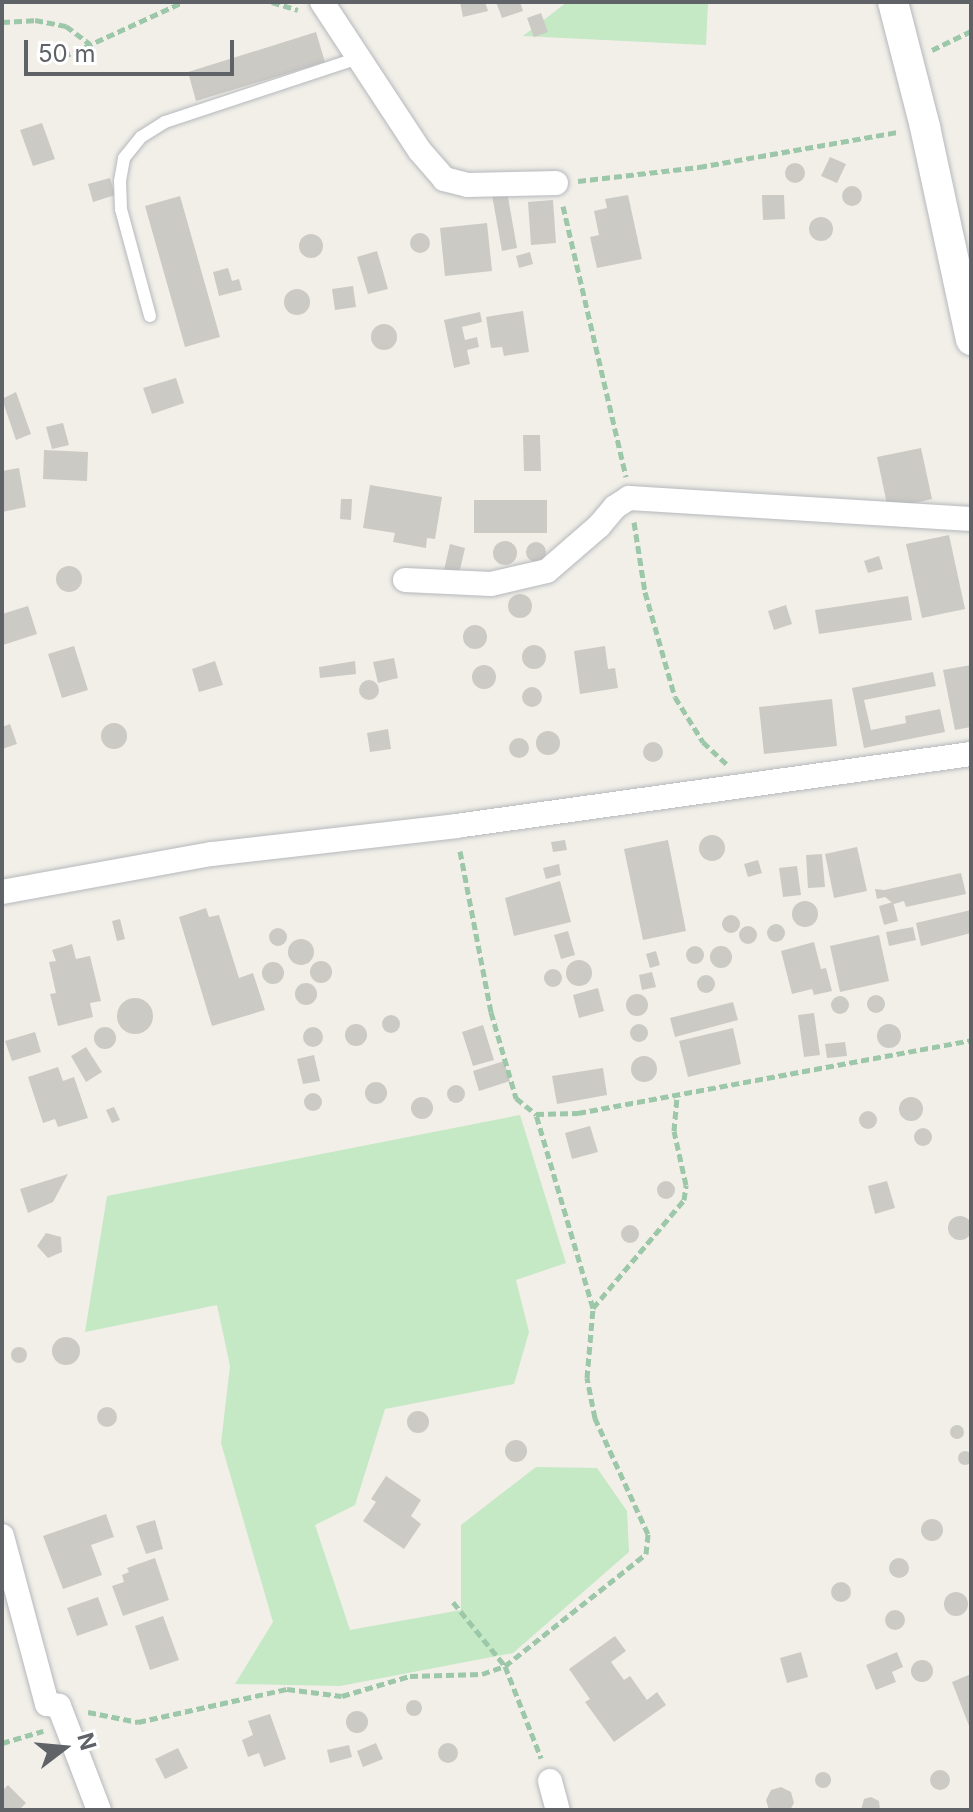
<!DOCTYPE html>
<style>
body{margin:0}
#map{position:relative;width:973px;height:1812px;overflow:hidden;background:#f1efe8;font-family:Inter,sans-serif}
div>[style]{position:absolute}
.green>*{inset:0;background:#c5e8c5}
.building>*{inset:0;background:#cccac5}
.round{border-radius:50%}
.path>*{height:5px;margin-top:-2.5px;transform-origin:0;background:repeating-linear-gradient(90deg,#9cc7a9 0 8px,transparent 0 12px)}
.roads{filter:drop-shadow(0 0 2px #b5b8bc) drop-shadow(0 0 2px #b5b8bc)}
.service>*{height:12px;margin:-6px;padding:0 6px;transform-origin:6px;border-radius:6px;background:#fff}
.minor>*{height:24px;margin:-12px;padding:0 12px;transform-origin:12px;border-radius:12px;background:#fff}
.tertiary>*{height:30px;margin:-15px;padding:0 15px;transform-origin:15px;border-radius:15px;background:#fff}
span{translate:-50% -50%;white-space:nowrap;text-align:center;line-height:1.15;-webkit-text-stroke:8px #fff;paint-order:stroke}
.frame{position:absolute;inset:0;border:4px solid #5f6368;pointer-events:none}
.north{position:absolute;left:24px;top:1708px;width:80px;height:80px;-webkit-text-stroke:6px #fff;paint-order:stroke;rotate:74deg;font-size:22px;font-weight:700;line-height:32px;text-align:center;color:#5f6368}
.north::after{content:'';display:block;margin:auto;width:28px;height:36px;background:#5f6368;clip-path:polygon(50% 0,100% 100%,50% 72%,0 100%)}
.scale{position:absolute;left:24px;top:40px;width:210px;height:36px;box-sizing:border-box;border:4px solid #5f6368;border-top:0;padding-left:10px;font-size:24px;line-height:28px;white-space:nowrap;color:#5f6368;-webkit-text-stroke:6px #fff;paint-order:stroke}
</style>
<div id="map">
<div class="green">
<i style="clip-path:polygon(567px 2px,708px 2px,706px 45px,523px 36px)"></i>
<i style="clip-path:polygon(520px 1115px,566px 1263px,516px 1280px,529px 1332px,514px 1384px,385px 1409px,355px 1505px,315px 1525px,350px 1630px,461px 1610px,461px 1525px,536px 1467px,597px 1468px,627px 1511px,629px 1552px,513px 1653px,340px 1686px,235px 1684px,273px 1622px,221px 1443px,230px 1366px,217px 1305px,85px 1332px,107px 1196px)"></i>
</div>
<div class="building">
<i style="clip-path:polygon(460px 2px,485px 2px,488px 11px,463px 17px)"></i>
<i style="clip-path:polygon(496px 2px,520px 2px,523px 11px,502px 18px)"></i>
<i style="clip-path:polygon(541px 13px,548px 32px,534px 37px,527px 18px)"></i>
<i style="clip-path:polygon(316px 32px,325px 62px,196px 101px,188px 72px)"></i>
<i style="clip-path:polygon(42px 123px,55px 159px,33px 166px,20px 130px)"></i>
<i style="clip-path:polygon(830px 157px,846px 164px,837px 183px,821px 176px)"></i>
<i class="round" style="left:785px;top:163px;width:20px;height:20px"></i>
<i style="clip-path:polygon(110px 178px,115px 195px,93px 202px,88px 184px)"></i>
<i class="round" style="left:842px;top:186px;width:20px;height:20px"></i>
<i style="clip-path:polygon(507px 192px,517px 248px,502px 251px,492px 195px)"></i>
<i style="clip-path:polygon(628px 195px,642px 259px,597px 268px,590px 237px,599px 235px,594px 211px,607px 208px,605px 199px)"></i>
<i style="clip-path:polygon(762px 195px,784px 195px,785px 219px,763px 220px)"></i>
<i style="clip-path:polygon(180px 196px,220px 337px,185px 347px,145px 206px)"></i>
<i style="clip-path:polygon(553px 200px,556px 243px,531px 245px,528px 202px)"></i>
<i class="round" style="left:809px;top:217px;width:24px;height:24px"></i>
<i style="clip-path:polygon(487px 223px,492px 271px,445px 276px,440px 228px)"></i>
<i class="round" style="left:410px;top:233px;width:20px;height:20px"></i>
<i class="round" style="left:299px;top:234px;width:24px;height:24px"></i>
<i style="clip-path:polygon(377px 251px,388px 289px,368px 294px,357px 257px)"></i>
<i style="clip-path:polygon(530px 252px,533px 264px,519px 268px,516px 256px)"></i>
<i style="clip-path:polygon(228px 268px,232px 281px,239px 279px,242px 290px,219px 296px,213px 272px)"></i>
<i style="clip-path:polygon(353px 286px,356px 307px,335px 310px,332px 289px)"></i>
<i class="round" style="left:284px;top:289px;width:26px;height:26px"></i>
<i style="clip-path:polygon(523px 311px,529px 352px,504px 356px,502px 347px,491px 348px,486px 317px)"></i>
<i style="clip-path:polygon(480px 312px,482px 322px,462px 327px,465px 340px,477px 337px,479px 347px,467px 350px,470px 364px,454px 368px,444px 320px)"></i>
<i class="round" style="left:371px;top:324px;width:26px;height:26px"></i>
<i style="clip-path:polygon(176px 378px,184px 403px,152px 414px,143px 388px)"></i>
<i style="clip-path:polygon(16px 392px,31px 434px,16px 440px,2px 399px)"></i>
<i style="clip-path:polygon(63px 423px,69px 445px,52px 449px,46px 427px)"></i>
<i style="clip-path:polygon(523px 435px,540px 435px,541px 471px,524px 471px)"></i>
<i style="clip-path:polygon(921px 448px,932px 499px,888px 509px,877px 457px)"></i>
<i style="clip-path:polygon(44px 450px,88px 452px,87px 481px,43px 479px)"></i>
<i style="clip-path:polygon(19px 468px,26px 507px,2px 512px,2px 471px)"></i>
<i style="clip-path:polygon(370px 485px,442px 497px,435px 539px,427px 538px,426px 548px,393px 542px,395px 533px,363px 528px)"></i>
<i style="clip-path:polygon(341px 499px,352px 499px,351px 520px,340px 519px)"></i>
<i style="clip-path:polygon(474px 500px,547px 500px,547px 533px,474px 533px)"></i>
<i style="clip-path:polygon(949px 535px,965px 609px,922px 618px,906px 544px)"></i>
<i class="round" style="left:493px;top:541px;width:24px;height:24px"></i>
<i class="round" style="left:526px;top:542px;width:20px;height:20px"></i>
<i style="clip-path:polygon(450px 544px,465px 548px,459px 574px,444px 570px)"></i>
<i style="clip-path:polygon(879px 556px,883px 569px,868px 573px,864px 561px)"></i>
<i class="round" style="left:56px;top:566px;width:26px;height:26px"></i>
<i class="round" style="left:508px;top:594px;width:24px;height:24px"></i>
<i style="clip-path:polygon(908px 596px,912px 620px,819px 634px,815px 610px)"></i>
<i style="clip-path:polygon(786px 605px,792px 624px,774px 630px,768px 611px)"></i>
<i style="clip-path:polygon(28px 606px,37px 634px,3px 645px,2px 614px)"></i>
<i class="round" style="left:463px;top:625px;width:24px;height:24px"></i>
<i class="round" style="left:522px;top:645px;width:24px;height:24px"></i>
<i style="clip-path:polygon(74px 646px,88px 690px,62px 698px,48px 654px)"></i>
<i style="clip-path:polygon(605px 646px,608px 669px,615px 668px,618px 688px,580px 694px,574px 651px)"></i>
<i style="clip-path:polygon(394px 658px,398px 678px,378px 683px,373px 662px)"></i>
<i style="clip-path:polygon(215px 661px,223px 685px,199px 692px,192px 669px)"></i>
<i style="clip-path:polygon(355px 661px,356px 674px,320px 678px,319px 667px)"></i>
<i class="round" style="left:472px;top:665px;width:24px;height:24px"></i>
<i style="clip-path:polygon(971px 665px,971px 727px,955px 730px,943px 670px)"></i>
<i style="clip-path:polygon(933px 672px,936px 686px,864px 700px,871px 730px,906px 723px,905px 716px,940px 709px,945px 732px,864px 748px,852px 688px)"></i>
<i class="round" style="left:359px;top:680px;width:20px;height:20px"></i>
<i class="round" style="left:522px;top:687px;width:20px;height:20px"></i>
<i style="clip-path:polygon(832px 699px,837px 746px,764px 754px,759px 707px)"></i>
<i class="round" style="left:101px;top:723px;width:26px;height:26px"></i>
<i style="clip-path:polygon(10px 724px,17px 744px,2px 749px,2px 727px)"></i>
<i style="clip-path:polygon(388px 729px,391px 749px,370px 752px,367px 733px)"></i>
<i class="round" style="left:536px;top:731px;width:24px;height:24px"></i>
<i class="round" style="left:509px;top:738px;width:20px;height:20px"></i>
<i class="round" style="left:643px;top:742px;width:20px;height:20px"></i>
<i class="round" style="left:699px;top:835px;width:26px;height:26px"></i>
<i style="clip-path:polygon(565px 840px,567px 850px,553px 852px,551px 842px)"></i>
<i style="clip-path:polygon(668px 840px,686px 931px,643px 940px,624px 849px)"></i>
<i style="clip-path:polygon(857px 847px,867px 891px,834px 898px,825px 854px)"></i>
<i style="clip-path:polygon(822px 854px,825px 887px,808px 888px,806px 855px)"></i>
<i style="clip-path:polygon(758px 860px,762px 873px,748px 877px,744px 864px)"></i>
<i style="clip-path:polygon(559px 864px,561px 875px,546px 879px,543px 868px)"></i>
<i style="clip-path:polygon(797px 866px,801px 895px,783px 897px,779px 868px)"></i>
<i style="clip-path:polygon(961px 873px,966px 894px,906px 907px,904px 901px,894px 904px,885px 897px,877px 899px,875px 889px,884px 890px)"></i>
<i style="clip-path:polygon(560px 881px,571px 922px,514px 936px,505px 898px)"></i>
<i class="round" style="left:792px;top:901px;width:26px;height:26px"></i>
<i style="clip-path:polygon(893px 902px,898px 921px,884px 925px,879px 906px)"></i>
<i style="clip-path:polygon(206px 908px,209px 917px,219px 915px,239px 978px,253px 973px,265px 1010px,212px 1026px,179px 917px)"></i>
<i style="clip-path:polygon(971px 910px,971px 933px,921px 946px,916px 923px)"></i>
<i class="round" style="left:722px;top:915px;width:18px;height:18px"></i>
<i style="clip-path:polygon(120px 919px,125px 939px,117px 941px,112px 921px)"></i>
<i class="round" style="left:767px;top:924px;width:18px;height:18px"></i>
<i class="round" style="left:739px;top:926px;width:18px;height:18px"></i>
<i style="clip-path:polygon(913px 927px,916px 940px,889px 946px,886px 932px)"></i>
<i class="round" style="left:269px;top:928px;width:18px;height:18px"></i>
<i style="clip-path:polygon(568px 931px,575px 955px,561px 959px,554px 935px)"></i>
<i style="clip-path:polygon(879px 935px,889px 981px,840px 992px,830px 946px)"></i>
<i class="round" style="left:288px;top:939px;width:26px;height:26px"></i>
<i style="clip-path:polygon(814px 942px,821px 969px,826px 968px,832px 991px,814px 995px,812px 989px,792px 994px,781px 951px)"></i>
<i style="clip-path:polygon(72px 944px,76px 959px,90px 956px,101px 1001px,90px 1003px,93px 1017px,58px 1026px,50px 994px,56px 993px,49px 962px,56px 961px,52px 950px)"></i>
<i class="round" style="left:710px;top:946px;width:22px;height:22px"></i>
<i class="round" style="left:686px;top:946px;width:18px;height:18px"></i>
<i style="clip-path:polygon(656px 951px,660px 965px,650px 968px,646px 954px)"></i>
<i class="round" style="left:566px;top:960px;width:26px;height:26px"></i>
<i class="round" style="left:310px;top:961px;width:22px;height:22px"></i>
<i class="round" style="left:262px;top:962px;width:22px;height:22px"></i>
<i class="round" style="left:544px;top:969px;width:18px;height:18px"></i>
<i style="clip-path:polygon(652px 972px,656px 987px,642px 990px,639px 975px)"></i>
<i class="round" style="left:697px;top:975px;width:18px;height:18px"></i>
<i class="round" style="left:295px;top:983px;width:22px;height:22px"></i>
<i style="clip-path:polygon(598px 988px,604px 1011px,579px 1018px,573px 995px)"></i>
<i class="round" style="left:626px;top:994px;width:22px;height:22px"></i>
<i class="round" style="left:867px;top:995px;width:18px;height:18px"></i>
<i class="round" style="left:831px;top:996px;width:18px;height:18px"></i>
<i class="round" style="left:117px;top:998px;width:36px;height:36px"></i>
<i style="clip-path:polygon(733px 1002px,738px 1020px,675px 1037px,670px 1018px)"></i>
<i style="clip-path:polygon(814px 1013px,820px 1055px,804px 1057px,798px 1015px)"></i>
<i class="round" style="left:382px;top:1015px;width:18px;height:18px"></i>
<i class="round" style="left:630px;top:1024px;width:18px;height:18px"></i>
<i class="round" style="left:877px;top:1024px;width:24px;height:24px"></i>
<i class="round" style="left:345px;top:1024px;width:22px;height:22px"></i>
<i style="clip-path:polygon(483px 1025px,494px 1060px,473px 1066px,462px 1032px)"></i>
<i class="round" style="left:303px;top:1027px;width:20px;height:20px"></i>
<i class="round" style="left:94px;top:1027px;width:22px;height:22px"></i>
<i style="clip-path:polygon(733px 1028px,741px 1064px,688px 1077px,679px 1041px)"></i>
<i style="clip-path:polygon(35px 1032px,41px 1052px,12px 1061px,5px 1041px)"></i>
<i style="clip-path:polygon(845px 1042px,847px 1056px,827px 1058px,825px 1044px)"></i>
<i style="clip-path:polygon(86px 1047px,102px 1072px,86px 1082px,71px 1056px)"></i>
<i style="clip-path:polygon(314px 1055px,320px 1081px,303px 1084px,297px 1059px)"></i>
<i class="round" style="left:631px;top:1056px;width:26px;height:26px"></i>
<i style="clip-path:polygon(504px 1061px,510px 1081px,479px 1091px,473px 1071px)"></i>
<i style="clip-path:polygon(58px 1067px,63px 1081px,74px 1077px,88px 1118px,58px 1127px,55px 1119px,43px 1123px,28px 1077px)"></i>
<i style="clip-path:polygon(603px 1068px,607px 1095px,557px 1104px,552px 1076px)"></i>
<i class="round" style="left:365px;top:1082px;width:22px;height:22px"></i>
<i class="round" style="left:447px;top:1085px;width:18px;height:18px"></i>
<i class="round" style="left:304px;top:1093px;width:18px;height:18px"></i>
<i class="round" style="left:899px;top:1097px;width:24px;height:24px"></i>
<i class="round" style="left:411px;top:1097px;width:22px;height:22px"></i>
<i style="clip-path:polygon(114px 1107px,120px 1120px,112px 1123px,106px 1110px)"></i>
<i class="round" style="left:859px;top:1111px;width:18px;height:18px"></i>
<i style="clip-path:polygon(590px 1126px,598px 1152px,572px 1159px,565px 1133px)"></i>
<i class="round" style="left:914px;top:1128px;width:18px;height:18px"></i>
<i style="clip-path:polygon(68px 1174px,53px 1202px,28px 1213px,20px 1189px)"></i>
<i class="round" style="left:657px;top:1181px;width:18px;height:18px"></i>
<i style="clip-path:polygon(887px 1181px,895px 1208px,875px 1214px,868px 1186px)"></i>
<i class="round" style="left:948px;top:1216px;width:24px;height:24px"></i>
<i class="round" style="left:621px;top:1225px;width:18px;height:18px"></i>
<i style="clip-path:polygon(46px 1233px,61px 1237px,62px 1252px,48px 1258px,37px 1246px)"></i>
<i class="round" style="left:52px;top:1337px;width:28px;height:28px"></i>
<i class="round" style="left:11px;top:1347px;width:16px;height:16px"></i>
<i class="round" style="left:97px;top:1407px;width:20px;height:20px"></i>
<i class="round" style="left:407px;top:1411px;width:22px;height:22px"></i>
<i class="round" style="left:950px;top:1425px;width:14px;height:14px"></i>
<i class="round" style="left:505px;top:1440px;width:22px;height:22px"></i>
<i class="round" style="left:958px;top:1451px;width:14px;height:14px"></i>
<i style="clip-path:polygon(386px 1476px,421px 1500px,411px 1516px,421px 1524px,404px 1549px,363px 1521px,376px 1502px,371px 1499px)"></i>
<i style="clip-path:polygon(106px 1514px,114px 1537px,91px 1545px,102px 1575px,63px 1589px,43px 1536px)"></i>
<i class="round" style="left:921px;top:1519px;width:22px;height:22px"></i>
<i style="clip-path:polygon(155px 1520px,163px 1549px,146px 1554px,136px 1526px)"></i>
<i style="clip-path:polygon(155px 1558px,169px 1600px,123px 1616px,112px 1586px,124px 1582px,122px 1575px,129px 1572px,127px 1568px)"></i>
<i class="round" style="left:889px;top:1558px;width:20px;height:20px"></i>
<i class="round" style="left:831px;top:1582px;width:20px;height:20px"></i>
<i class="round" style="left:944px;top:1592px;width:24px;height:24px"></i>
<i style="clip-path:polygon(98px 1597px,108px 1625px,77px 1636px,67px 1608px)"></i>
<i class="round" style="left:885px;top:1610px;width:20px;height:20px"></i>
<i style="clip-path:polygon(163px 1616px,179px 1660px,150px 1670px,135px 1626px)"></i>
<i style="clip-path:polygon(615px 1636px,626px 1651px,611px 1662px,624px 1680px,630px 1676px,647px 1700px,657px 1692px,666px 1705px,614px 1742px,585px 1702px,590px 1699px,569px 1669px)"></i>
<i style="clip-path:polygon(801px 1652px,808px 1677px,787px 1683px,780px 1658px)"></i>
<i style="clip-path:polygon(897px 1652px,903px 1667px,892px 1672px,896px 1682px,876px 1690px,866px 1665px)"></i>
<i class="round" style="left:911px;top:1660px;width:22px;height:22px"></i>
<i style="clip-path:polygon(971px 1674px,971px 1731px,952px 1682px)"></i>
<i class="round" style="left:406px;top:1700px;width:16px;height:16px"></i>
<i class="round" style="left:346px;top:1711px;width:22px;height:22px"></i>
<i style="clip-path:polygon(270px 1714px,286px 1759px,264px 1767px,259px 1753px,248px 1757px,242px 1740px,253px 1735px,248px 1721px)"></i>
<i style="clip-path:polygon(376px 1743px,383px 1759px,363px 1767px,357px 1751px)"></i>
<i class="round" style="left:438px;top:1743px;width:20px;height:20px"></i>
<i style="clip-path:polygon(349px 1745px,352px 1757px,330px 1763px,327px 1750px)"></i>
<i style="clip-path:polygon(178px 1748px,188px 1768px,165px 1779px,155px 1759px)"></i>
<i class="round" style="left:930px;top:1770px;width:20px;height:20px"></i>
<i class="round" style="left:815px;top:1772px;width:16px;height:16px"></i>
<i style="clip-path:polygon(8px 1785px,26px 1803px,19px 1810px,2px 1810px,2px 1791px)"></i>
<i style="clip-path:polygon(781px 1787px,791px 1792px,794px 1803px,790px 1810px,769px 1810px,766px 1800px,771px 1790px)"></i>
<i style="clip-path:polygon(871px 1797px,879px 1801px,880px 1810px,861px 1810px,864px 1799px)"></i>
</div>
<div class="path">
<i style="left:272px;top:2px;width:27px;rotate:17deg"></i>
<i style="left:2px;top:22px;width:33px;rotate:-3deg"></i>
<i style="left:35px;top:20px;width:32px;rotate:11deg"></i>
<i style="left:66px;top:26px;width:30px;rotate:37deg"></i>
<i style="left:932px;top:50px;width:43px;rotate:-26deg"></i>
<i style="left:63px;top:57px;width:132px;rotate:-24.6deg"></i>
<i style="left:578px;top:181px;width:122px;rotate:-6.6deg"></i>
<i style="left:699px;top:167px;width:201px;rotate:-10deg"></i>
<i style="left:563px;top:206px;width:278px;rotate:76.9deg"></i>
<i style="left:634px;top:522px;width:71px;rotate:81.1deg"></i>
<i style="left:645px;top:592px;width:109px;rotate:74.1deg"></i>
<i style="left:675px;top:697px;width:53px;rotate:58.1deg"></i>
<i style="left:703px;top:742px;width:33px;rotate:43deg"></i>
<i style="left:460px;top:851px;width:164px;rotate:79.1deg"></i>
<i style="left:491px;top:1012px;width:90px;rotate:73.8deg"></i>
<i style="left:516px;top:1098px;width:26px;rotate:39deg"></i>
<i style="left:536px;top:1114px;width:42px;rotate:-1.4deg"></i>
<i style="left:578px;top:1113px;width:400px;rotate:-10.5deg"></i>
<i style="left:593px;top:1308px;width:141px;rotate:-49.9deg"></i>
<i style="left:684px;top:1200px;width:15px;rotate:-82deg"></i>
<i style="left:686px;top:1185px;width:55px;rotate:-102.5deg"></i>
<i style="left:674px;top:1131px;width:37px;rotate:-85deg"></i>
<i style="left:453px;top:1602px;width:82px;rotate:50.9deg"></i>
<i style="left:505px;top:1666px;width:99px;rotate:68.6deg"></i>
<i style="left:88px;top:1712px;width:51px;rotate:11.3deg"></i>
<i style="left:138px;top:1722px;width:153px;rotate:-12.5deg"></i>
<i style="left:287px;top:1689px;width:55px;rotate:7.3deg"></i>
<i style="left:342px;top:1696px;width:71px;rotate:-16.4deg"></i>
<i style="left:410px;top:1676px;width:72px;rotate:-1.6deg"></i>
<i style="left:482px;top:1674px;width:24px;rotate:-19deg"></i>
<i style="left:505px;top:1666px;width:180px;rotate:-38.5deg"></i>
<i style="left:646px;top:1554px;width:20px;rotate:-84deg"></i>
<i style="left:648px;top:1534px;width:128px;rotate:-114.6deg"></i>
<i style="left:595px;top:1418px;width:41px;rotate:-101.3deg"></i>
<i style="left:587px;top:1378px;width:70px;rotate:-85.1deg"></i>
<i style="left:593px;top:1308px;width:202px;rotate:-106.4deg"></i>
<i style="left:2px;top:1743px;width:43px;rotate:-16.3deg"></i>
</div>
<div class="roads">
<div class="service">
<i style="left:150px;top:316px;width:111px;rotate:-105.2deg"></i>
<i style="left:121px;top:209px;width:28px;rotate:-92deg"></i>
<i style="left:120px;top:181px;width:23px;rotate:-80deg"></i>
<i style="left:124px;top:158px;width:27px;rotate:-51deg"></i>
<i style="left:141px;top:137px;width:28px;rotate:-32deg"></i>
<i style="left:165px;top:122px;width:204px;rotate:-18.3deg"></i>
</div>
<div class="minor">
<i style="left:322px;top:2px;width:178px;rotate:56.7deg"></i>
<i style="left:420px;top:151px;width:37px;rotate:49deg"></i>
<i style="left:444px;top:179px;width:25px;rotate:14deg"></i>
<i style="left:468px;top:185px;width:88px;rotate:-1.3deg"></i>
<i style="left:405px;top:580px;width:86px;rotate:2.7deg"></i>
<i style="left:491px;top:584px;width:57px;rotate:-13.1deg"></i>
<i style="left:547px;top:571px;width:69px;rotate:-40.9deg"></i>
<i style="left:599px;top:526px;width:25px;rotate:-50deg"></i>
<i style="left:615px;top:507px;width:17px;rotate:-33deg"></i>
<i style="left:629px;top:498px;width:343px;rotate:3.5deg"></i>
<i style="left:2px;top:892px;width:213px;rotate:-10.3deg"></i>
<i style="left:212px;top:854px;width:246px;rotate:-6.5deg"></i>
<i style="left:456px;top:826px;width:520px;rotate:-7.96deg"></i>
<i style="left:2px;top:1536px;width:174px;rotate:75deg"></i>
<i style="left:47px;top:1704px;width:12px;rotate:9deg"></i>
<i style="left:59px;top:1706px;width:111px;rotate:69deg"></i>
<i style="left:550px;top:1781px;width:30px;rotate:75deg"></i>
</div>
<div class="tertiary">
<i style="left:893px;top:2px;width:129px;rotate:75.6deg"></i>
<i style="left:925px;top:127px;width:218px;rotate:77.8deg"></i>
</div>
</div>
<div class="frame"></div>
<div class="north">N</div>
<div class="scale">50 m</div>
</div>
